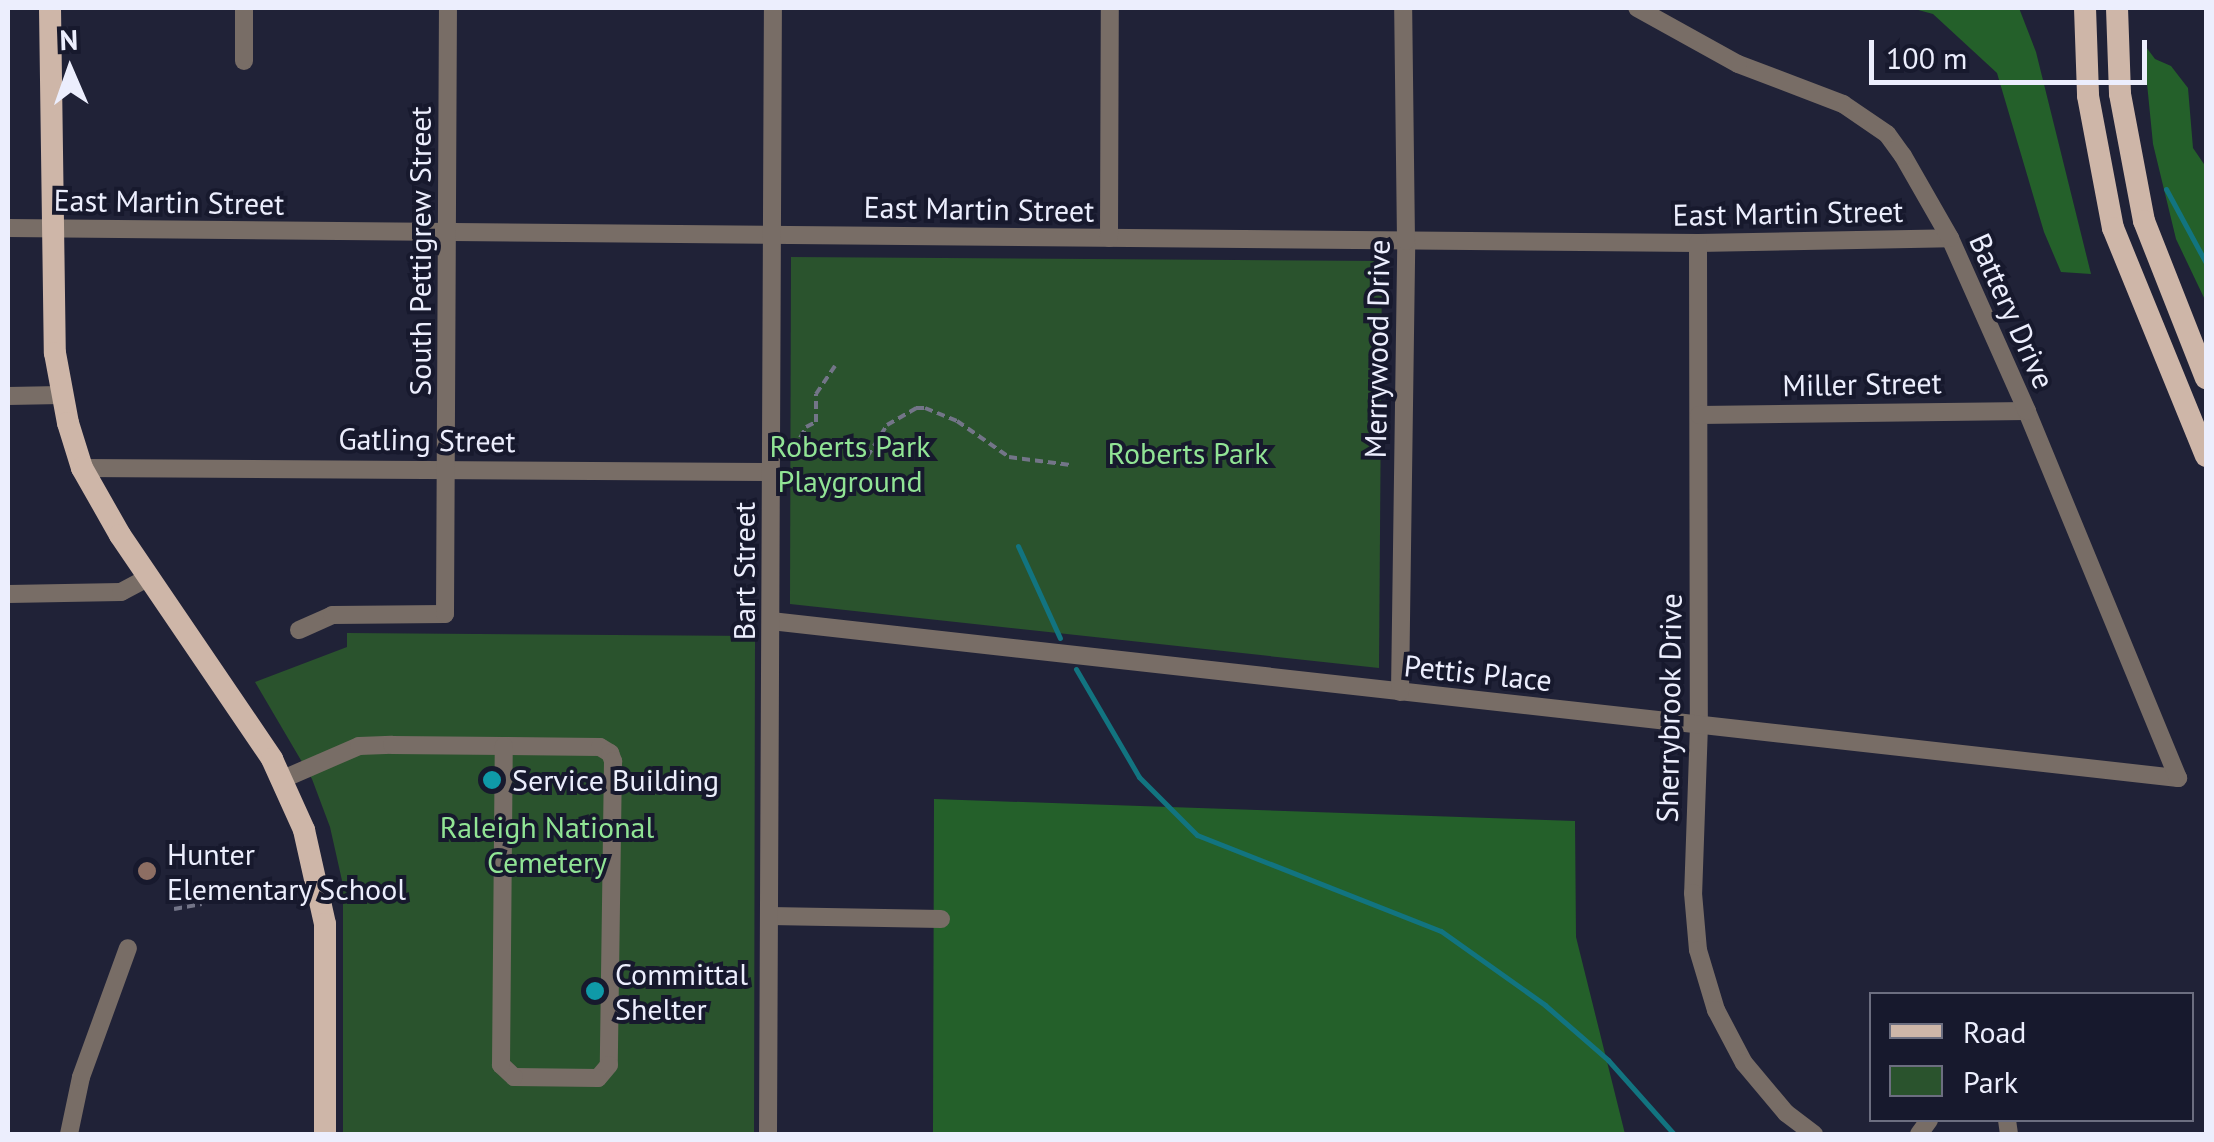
<!DOCTYPE html>
<style>
body{margin:0}
#map{position:relative;width:2214px;height:1142px;overflow:hidden;background:#202237;font-family:"PT Sans",sans-serif}
div>[style]{position:absolute}
.green>*{inset:0;background:#2a532d}
.forest>*{inset:0;background:#24602a}
.stream>*{height:5px;margin:-2.5px;padding:0 2.5px;transform-origin:2.5px;border-radius:2.5px;background:#127480}
.path>*{height:4px;margin-top:-2px;transform-origin:0;background:repeating-linear-gradient(90deg,#737588 0 8px,transparent 0 13px)}
.minor>*{height:18px;margin:-9px;padding:0 9px;transform-origin:9px;border-radius:9px;background:#786d66}
.major>*{height:22px;margin:-11px;padding:0 11px;transform-origin:11px;border-radius:11px;background:#ceb6a8}
.dots>*{width:28px;height:28px;translate:-50% -50%;box-sizing:border-box;border:5px solid #17192d;border-radius:50%}
span{translate:-50% -50%;white-space:nowrap;text-align:center;line-height:1.15;-webkit-text-stroke:8px #17192d;paint-order:stroke}
.street-label{font-size:30px;color:#eceefd}
.park-label{font-size:30px;color:#91e495}
.poi-label{font-size:30px;color:#eceefd}
.left{translate:0 -50%;text-align:left}
.frame{position:absolute;inset:0;border:10px solid #eceefd;pointer-events:none}
.legend{position:absolute;left:1869px;top:992px;width:325px;height:130px;box-sizing:border-box;background:#17192d;border:2px solid #6c6e80;margin:0;padding:12px 18px;list-style:none;font-size:30px;color:#eceefd}
.legend li{display:flex;align-items:center;gap:20px;height:50px}
.legend b{width:50px;border:2px solid #6c6e80}
.north{position:absolute;left:20px;top:20px;width:100px;height:100px;-webkit-text-stroke:8px #17192d;paint-order:stroke;rotate:358deg;font-size:28px;font-weight:700;line-height:40px;text-align:center;color:#eceefd}
.north::after{content:'';display:block;margin:auto;width:35px;height:45px;background:#eceefd;clip-path:polygon(50% 0,100% 100%,50% 72%,0 100%)}
.scale{position:absolute;left:1869px;top:40px;width:278px;height:45px;box-sizing:border-box;border:5px solid #eceefd;border-top:0;padding-left:12px;font-size:30px;line-height:35px;white-space:nowrap;color:#eceefd;-webkit-text-stroke:8px #17192d;paint-order:stroke}
</style>
<div id="map">
<div class="green">
<i style="clip-path:polygon(791px 257px,1382px 261px,1379px 668px,790px 604px)"></i>
<i style="clip-path:polygon(347px 633px,755px 636px,754px 1134px,343px 1134px,343px 885px,330px 827px,312px 779px,255px 682px,347px 647px)"></i>
</div>
<div class="forest">
<i style="clip-path:polygon(1911px 8px,2019px 8px,2036px 52px,2091px 274px,2061px 272px,2044px 232px,1997px 73px,1933px 14px)"></i>
<i style="clip-path:polygon(2143px 43px,2155px 59px,2171px 66px,2188px 88px,2193px 148px,2206px 167px,2206px 302px,2176px 239px,2153px 144px)"></i>
<i style="clip-path:polygon(934px 799px,1575px 821px,1576px 937px,1625px 1134px,933px 1134px)"></i>
</div>
<div class="stream">
<i style="left:2166px;top:189px;width:84px;rotate:61.6deg"></i>
<i style="left:1018px;top:546px;width:101px;rotate:65.5deg"></i>
<i style="left:1076px;top:669px;width:125px;rotate:59.7deg"></i>
<i style="left:1139px;top:777px;width:82px;rotate:45deg"></i>
<i style="left:1197px;top:835px;width:262px;rotate:21.5deg"></i>
<i style="left:1441px;top:931px;width:128px;rotate:35.4deg"></i>
<i style="left:1545px;top:1005px;width:84px;rotate:41.1deg"></i>
<i style="left:1608px;top:1060px;width:99px;rotate:48.3deg"></i>
</div>
<div class="path">
<i style="left:794px;top:449px;width:25px;rotate:-61deg"></i>
<i style="left:806px;top:427px;width:11px;rotate:-27deg"></i>
<i style="left:816px;top:422px;width:28px;rotate:-90deg"></i>
<i style="left:816px;top:394px;width:34px;rotate:-56deg"></i>
<i style="left:795px;top:449px;width:15px;rotate:32deg"></i>
<i style="left:808px;top:457px;width:59px"></i>
<i style="left:867px;top:457px;width:38px;rotate:-58deg"></i>
<i style="left:887px;top:425px;width:34px;rotate:-30deg"></i>
<i style="left:916px;top:408px;width:9px"></i>
<i style="left:925px;top:408px;width:35px;rotate:22deg"></i>
<i style="left:957px;top:421px;width:63px;rotate:34.7deg"></i>
<i style="left:1009px;top:457px;width:62px;rotate:7.5deg"></i>
<i style="left:174px;top:909px;width:28px;rotate:-10deg"></i>
</div>
<div class="minor">
<i style="left:244px;top:8px;width:53px;rotate:90deg"></i>
<i style="left:8px;top:228px;width:1690px;rotate:0.51deg"></i>
<i style="left:1698px;top:243px;width:252px;rotate:-1.1deg"></i>
<i style="left:1109px;top:238px;width:230px;rotate:-89.8deg"></i>
<i style="left:1698px;top:243px;width:482px;rotate:89.9deg"></i>
<i style="left:1699px;top:725px;width:168px;rotate:92deg"></i>
<i style="left:1693px;top:893px;width:57px;rotate:85deg"></i>
<i style="left:1698px;top:950px;width:63px;rotate:73.3deg"></i>
<i style="left:1716px;top:1010px;width:60px;rotate:62.2deg"></i>
<i style="left:1744px;top:1063px;width:65px;rotate:50deg"></i>
<i style="left:1786px;top:1113px;width:35px;rotate:37deg"></i>
<i style="left:8px;top:396px;width:53px;rotate:-1.1deg"></i>
<i style="left:1699px;top:415px;width:328px;rotate:-0.7deg"></i>
<i style="left:82px;top:468px;width:690px;rotate:0.33deg"></i>
<i style="left:8px;top:594px;width:113px;rotate:-1deg"></i>
<i style="left:121px;top:592px;width:32px;rotate:-28deg"></i>
<i style="left:771px;top:621px;width:1416px;rotate:6.37deg"></i>
<i style="left:2178px;top:778px;width:397px;rotate:-112.4deg"></i>
<i style="left:2027px;top:411px;width:189px;rotate:-114deg"></i>
<i style="left:1950px;top:238px;width:95px;rotate:-119.8deg"></i>
<i style="left:1903px;top:156px;width:27px;rotate:-126deg"></i>
<i style="left:1887px;top:134px;width:53px;rotate:-145.7deg"></i>
<i style="left:1843px;top:104px;width:112px;rotate:-159.1deg"></i>
<i style="left:1738px;top:64px;width:115px;rotate:-151deg"></i>
<i style="left:299px;top:630px;width:36px;rotate:-24deg"></i>
<i style="left:332px;top:615px;width:113px;rotate:-0.5deg"></i>
<i style="left:445px;top:614px;width:606px;rotate:-89.72deg"></i>
<i style="left:1400px;top:692px;width:451px;rotate:-89.2deg"></i>
<i style="left:1406px;top:241px;width:233px;rotate:-90.7deg"></i>
<i style="left:283px;top:779px;width:83px;rotate:-23.5deg"></i>
<i style="left:359px;top:746px;width:33px;rotate:-2deg"></i>
<i style="left:392px;top:745px;width:112px;rotate:0.5deg"></i>
<i style="left:504px;top:746px;width:96px;rotate:0.6deg"></i>
<i style="left:600px;top:747px;width:12px;rotate:31deg"></i>
<i style="left:610px;top:753px;width:9px;rotate:69deg"></i>
<i style="left:613px;top:761px;width:304px;rotate:90.8deg"></i>
<i style="left:609px;top:1065px;width:17px;rotate:130deg"></i>
<i style="left:598px;top:1078px;width:84px;rotate:-179.3deg"></i>
<i style="left:514px;top:1077px;width:18px;rotate:-137deg"></i>
<i style="left:501px;top:1065px;width:319px;rotate:-89.5deg"></i>
<i style="left:770px;top:916px;width:171px;rotate:1deg"></i>
<i style="left:2007px;top:1120px;width:14px;rotate:82deg"></i>
<i style="left:69px;top:1134px;width:58px;rotate:-78.1deg"></i>
<i style="left:81px;top:1077px;width:137px;rotate:-70deg"></i>
<i style="left:768px;top:1134px;width:1126px;rotate:-89.75deg"></i>
<i style="left:1919px;top:1134px;width:17px;rotate:-54deg"></i>
</div>
<div class="major">
<i style="left:50px;top:8px;width:345px;rotate:89.2deg"></i>
<i style="left:55px;top:353px;width:71px;rotate:79.5deg"></i>
<i style="left:68px;top:423px;width:47px;rotate:72.7deg"></i>
<i style="left:82px;top:468px;width:77px;rotate:60.4deg"></i>
<i style="left:120px;top:535px;width:271px;rotate:55.8deg"></i>
<i style="left:272px;top:759px;width:78px;rotate:65.7deg"></i>
<i style="left:304px;top:830px;width:96px;rotate:77.4deg"></i>
<i style="left:325px;top:924px;width:210px;rotate:90deg"></i>
<i style="left:2085px;top:8px;width:88px;rotate:88deg"></i>
<i style="left:2088px;top:96px;width:134px;rotate:79.3deg"></i>
<i style="left:2113px;top:228px;width:246px;rotate:67.8deg"></i>
<i style="left:2117px;top:8px;width:86px;rotate:88deg"></i>
<i style="left:2120px;top:94px;width:129px;rotate:79.3deg"></i>
<i style="left:2144px;top:221px;width:169px;rotate:68.5deg"></i>
</div>
<div class="dots">
<i style="left:492px;top:780px;background:#0f9aa8"></i>
<i style="left:147px;top:871px;background:#8d6e63"></i>
<i style="left:595px;top:991px;background:#0f9aa8"></i>
</div>
<div class="street-label">
<span style="left:169px;top:202px;rotate:1deg">East Martin Street</span>
<span style="left:979px;top:209px;rotate:1deg">East Martin Street</span>
<span style="left:1788px;top:213px;rotate:-1deg">East Martin Street</span>
<span style="left:420px;top:251px;rotate:-90deg">South Pettigrew Street</span>
<span style="left:2012px;top:311px;rotate:66deg">Battery Drive</span>
<span style="left:1377px;top:349px;rotate:-89deg">Merrywood Drive</span>
<span style="left:1862px;top:384px;rotate:-1deg">Miller Street</span>
<span style="left:427px;top:440px;rotate:1deg">Gatling Street</span>
<span style="left:744px;top:571px;rotate:-90deg">Bart Street</span>
<span style="left:1478px;top:673px;rotate:6deg">Pettis Place</span>
<span style="left:1669px;top:708px;rotate:-89deg">Sherrybrook Drive</span>
</div>
<div class="park-label">
<span style="left:850px;top:463px">Roberts Park<br>Playground</span>
<span style="left:1188px;top:453px">Roberts Park</span>
<span style="left:547px;top:844px">Raleigh National<br>Cemetery</span>
</div>
<div class="poi-label">
<span class="left" style="left:512px;top:780px">Service Building</span>
<span class="left" style="left:167px;top:871px">Hunter<br>Elementary School</span>
<span class="left" style="left:615px;top:991px">Committal<br>Shelter</span>
</div>
<div class="frame"></div>
<ul class="legend">
<li><b style="height:12px;background:#ceb6a8"></b>Road</li>
<li><b style="height:28px;background:#2a532d"></b>Park</li>
</ul>
<div class="north">N</div>
<div class="scale">100 m</div>
</div>
